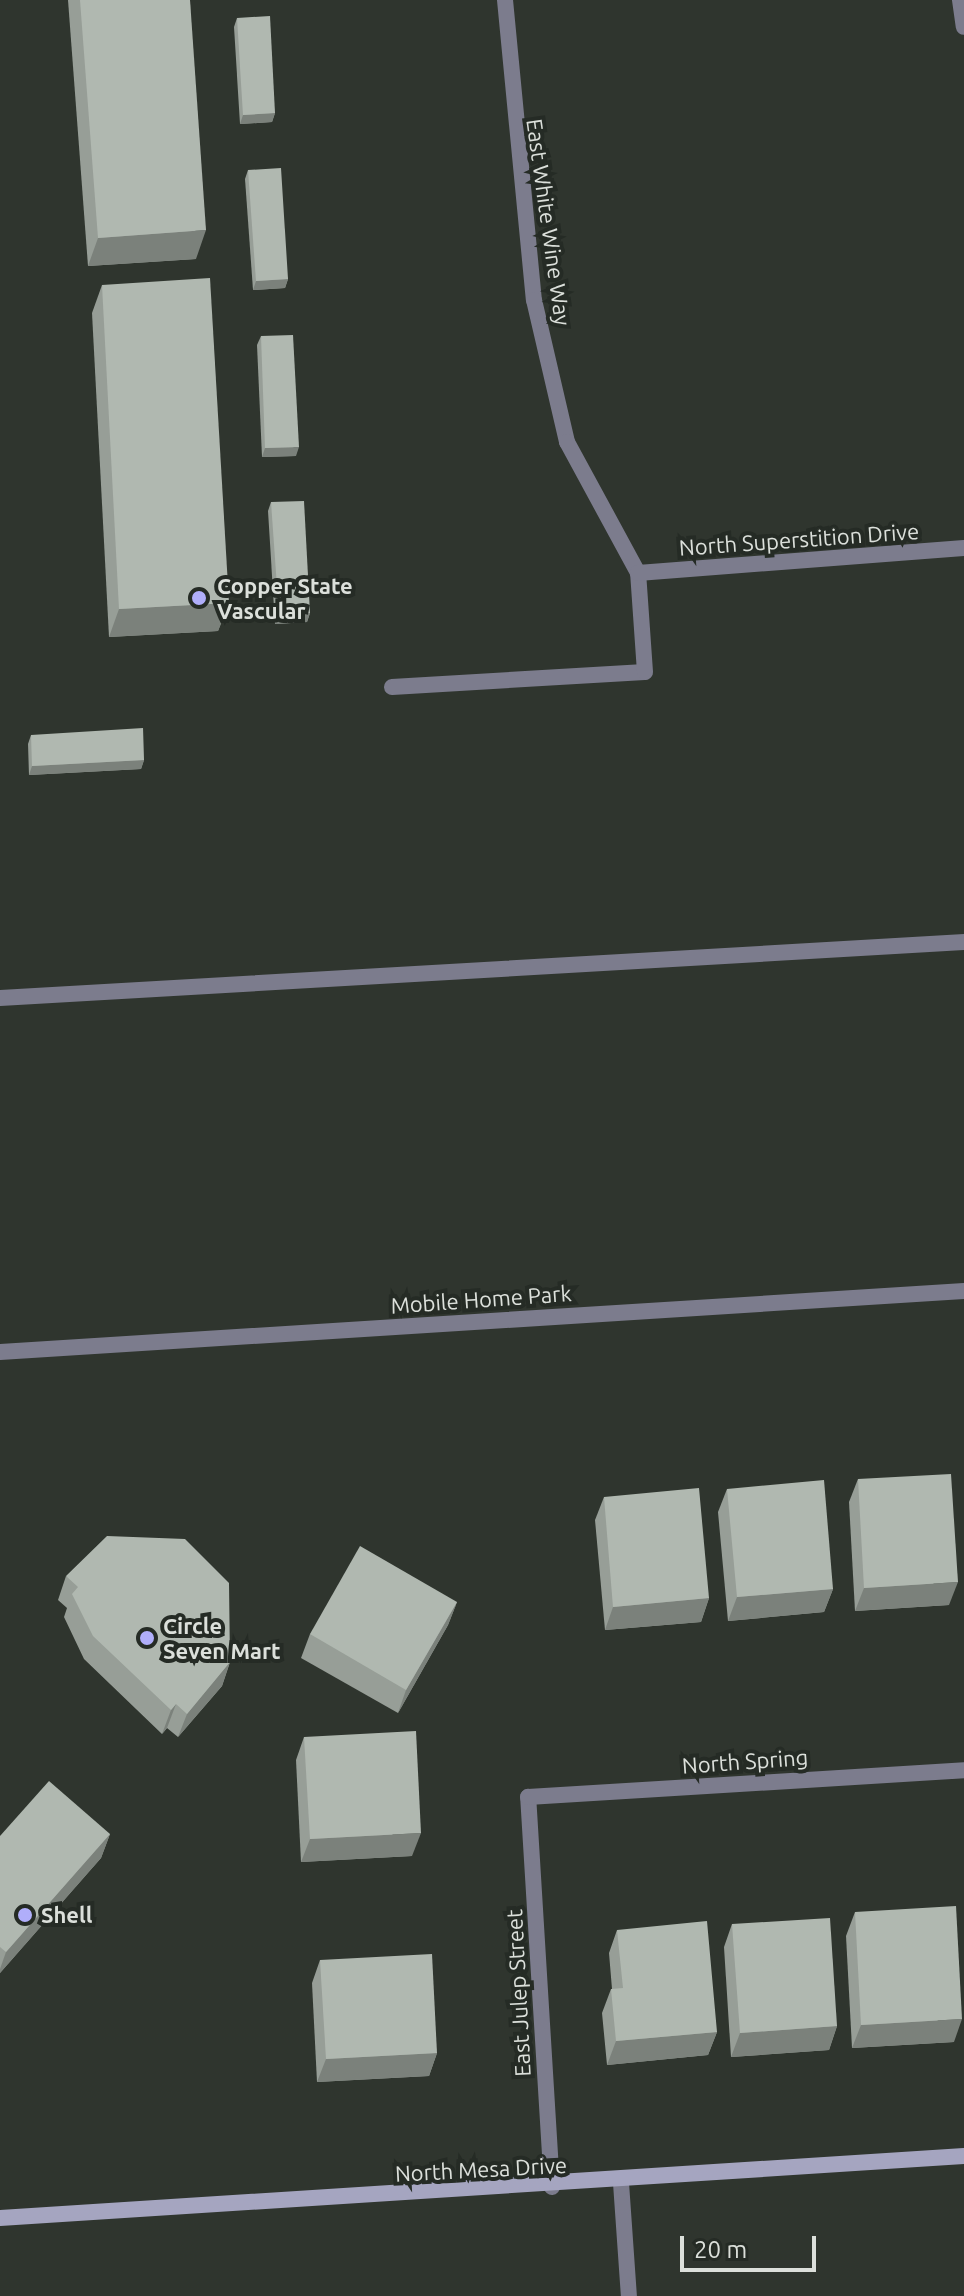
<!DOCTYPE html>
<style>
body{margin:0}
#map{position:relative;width:964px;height:2296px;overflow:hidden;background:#2f352e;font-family:Ubuntu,sans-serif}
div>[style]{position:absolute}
.lane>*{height:16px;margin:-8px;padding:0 8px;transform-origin:8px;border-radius:8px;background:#7c7c8d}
.street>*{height:16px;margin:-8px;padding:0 8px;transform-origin:8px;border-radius:8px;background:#7c7c8d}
.secondary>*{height:16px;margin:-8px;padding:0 8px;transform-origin:8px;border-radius:8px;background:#a5a5c0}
.wall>*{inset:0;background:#979e97}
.shaded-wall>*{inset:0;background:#7b817b}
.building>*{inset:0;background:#b0b8b0}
.dots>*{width:22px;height:22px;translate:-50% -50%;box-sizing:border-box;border:4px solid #252b25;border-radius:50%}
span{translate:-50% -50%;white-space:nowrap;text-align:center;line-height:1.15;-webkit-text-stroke:8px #252b25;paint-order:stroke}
.street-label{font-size:22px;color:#dce0db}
.poi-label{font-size:22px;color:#dce0db;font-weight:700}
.left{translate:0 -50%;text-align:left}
.scale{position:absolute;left:680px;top:2236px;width:136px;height:36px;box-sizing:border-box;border:4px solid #dce0db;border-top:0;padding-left:10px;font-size:24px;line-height:28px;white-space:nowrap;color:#dce0db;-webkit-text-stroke:6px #252b25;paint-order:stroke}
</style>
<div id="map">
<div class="lane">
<i style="left:392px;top:687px;width:253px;rotate:-3.4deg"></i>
<i style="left:645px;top:672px;width:99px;rotate:-94deg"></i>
<i style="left:0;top:998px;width:966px;rotate:-3.32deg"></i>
<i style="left:0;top:1352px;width:966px;rotate:-3.62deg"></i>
<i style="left:621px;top:2183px;width:113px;rotate:86deg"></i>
</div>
<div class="street">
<i style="left:505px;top:0;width:301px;rotate:84.5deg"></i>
<i style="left:534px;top:300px;width:146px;rotate:76.9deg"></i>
<i style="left:567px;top:442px;width:149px;rotate:61.5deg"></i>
<i style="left:638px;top:573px;width:327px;rotate:-4.4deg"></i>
<i style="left:960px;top:0;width:27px;rotate:82deg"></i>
<i style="left:552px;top:2187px;width:391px;rotate:-93.5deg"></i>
<i style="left:528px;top:1797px;width:437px;rotate:-3.5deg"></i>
</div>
<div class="secondary">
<i style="left:0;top:2218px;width:966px;rotate:-3.68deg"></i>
</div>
<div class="wall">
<i style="clip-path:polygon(68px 0,190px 0,196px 259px,88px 266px)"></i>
<i style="clip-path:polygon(237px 18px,275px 113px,272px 122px,240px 124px,234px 27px)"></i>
<i style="clip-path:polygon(248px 170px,288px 279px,285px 288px,253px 290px,245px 179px)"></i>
<i style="clip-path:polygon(102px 285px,229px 603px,218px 631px,109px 637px,92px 313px)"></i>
<i style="clip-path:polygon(261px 336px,296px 456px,262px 457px,257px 345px)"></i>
<i style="clip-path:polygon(271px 502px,310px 613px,307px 622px,275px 624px,268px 511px)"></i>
<i style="clip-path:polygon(31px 735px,144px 760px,141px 769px,29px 775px,28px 744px)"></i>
<i style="clip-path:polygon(858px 1479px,949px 1605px,855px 1611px,849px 1502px)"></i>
<i style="clip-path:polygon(727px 1489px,833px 1589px,824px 1612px,728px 1621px,718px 1512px)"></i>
<i style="clip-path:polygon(604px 1497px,709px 1598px,701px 1622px,605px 1630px,595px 1520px)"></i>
<i style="clip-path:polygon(66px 1576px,230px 1662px,222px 1686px,178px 1737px,167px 1728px,162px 1734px,84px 1659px,64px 1617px,67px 1608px,58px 1600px)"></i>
<i style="clip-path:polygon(457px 1602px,448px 1625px,398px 1713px,301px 1658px,310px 1634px)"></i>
<i style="clip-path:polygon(304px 1737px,412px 1856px,301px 1862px,296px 1760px)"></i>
<i style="clip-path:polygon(110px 1834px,101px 1858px,0 1973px,0 1836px)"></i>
<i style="clip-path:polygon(855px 1912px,954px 2042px,852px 2048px,846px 1936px)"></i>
<i style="clip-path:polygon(732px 1924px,837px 2026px,829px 2050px,731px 2057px,724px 1947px)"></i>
<i style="clip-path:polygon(617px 1930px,717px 2032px,708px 2055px,607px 2065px,602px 2013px,611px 1989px,612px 1989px,609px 1953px)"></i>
<i style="clip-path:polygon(320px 1960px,437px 2053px,429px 2076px,317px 2082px,312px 1983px)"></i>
</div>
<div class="shaded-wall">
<i style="clip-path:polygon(275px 113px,272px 122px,240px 124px,243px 115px)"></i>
<i style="clip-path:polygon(206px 230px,196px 259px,88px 266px,98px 238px)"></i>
<i style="clip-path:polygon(288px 279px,285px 288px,253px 290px,256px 281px)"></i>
<i style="clip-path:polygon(299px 447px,296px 456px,262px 457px,265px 448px)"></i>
<i style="clip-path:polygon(229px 603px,218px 631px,109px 637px,119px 609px)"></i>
<i style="clip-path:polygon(310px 613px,307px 622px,275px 624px,279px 615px)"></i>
<i style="clip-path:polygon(144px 760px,141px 769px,29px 775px,32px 766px)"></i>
<i style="clip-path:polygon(958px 1582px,949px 1605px,855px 1611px,864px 1588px)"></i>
<i style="clip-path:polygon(833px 1589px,824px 1612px,728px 1621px,737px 1597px)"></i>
<i style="clip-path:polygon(709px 1598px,701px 1622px,605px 1630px,613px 1607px)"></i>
<i style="clip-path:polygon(457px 1602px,448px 1625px,398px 1713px,406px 1690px)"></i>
<i style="clip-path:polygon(230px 1662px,222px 1686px,178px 1737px,187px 1714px)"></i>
<i style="clip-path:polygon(176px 1704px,167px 1728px,162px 1734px,171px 1710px)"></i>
<i style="clip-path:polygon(421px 1833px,412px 1856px,301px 1862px,310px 1839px)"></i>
<i style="clip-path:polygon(110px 1834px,101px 1858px,0 1973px,0 1969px,6px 1952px)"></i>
<i style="clip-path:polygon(962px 2019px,954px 2042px,852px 2048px,861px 2025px)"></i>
<i style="clip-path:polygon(837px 2026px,829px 2050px,731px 2057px,740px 2033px)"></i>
<i style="clip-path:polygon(717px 2032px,708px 2055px,607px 2065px,616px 2041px)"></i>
<i style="clip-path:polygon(437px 2053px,429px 2076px,317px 2082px,326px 2059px)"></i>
</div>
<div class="building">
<i style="clip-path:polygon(80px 0,190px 0,206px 230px,98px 238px)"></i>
<i style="clip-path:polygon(270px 16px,275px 113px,243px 115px,237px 18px)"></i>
<i style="clip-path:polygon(281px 168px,288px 279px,256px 281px,248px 170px)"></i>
<i style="clip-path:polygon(210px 278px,229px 603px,119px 609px,102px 285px)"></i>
<i style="clip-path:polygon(293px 335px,299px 447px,265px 448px,261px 336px)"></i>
<i style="clip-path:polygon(304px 501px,310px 613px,279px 615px,271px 502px)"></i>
<i style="clip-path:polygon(143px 728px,144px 760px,32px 766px,31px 735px)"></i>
<i style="clip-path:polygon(951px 1474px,958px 1582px,864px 1588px,858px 1479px)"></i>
<i style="clip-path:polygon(824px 1480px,833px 1589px,737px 1597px,727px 1489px)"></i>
<i style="clip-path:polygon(699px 1488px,709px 1598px,613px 1607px,604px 1497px)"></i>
<i style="clip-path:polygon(107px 1536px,185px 1539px,229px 1583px,230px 1662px,187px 1714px,176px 1704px,171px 1710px,93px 1636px,72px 1594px,78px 1587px,66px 1576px)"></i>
<i style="clip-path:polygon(360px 1546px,457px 1602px,406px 1690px,310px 1634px)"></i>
<i style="clip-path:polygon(416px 1731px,421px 1833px,310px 1839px,304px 1737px)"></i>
<i style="clip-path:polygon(49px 1781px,110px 1834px,6px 1952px,0 1947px,0 1836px)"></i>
<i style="clip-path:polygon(956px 1906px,962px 2019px,861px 2025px,855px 1912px)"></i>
<i style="clip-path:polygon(830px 1918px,837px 2026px,740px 2033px,732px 1924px)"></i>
<i style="clip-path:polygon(707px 1921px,717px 2032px,616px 2041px,611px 1989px,623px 1988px,617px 1930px)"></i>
<i style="clip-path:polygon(432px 1954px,437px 2053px,326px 2059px,320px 1960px)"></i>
</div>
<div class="dots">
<i style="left:199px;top:598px;background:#b0aefa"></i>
<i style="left:147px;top:1638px;background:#b0aefa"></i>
<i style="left:25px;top:1915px;background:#b0aefa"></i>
</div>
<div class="street-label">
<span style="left:549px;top:222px;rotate:82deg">East White Wine Way</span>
<span style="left:799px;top:539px;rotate:-4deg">North Superstition Drive</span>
<span style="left:481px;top:1299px;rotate:-4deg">Mobile Home Park</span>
<span style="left:745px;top:1761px;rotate:-4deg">North Spring</span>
<span style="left:518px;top:1993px;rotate:-93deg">East Julep Street</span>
<span style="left:481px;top:2169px;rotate:-3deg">North Mesa Drive</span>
</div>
<div class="poi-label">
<span class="left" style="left:217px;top:598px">Copper State<br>Vascular</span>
<span class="left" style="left:163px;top:1638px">Circle<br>Seven Mart</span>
<span class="left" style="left:41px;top:1915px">Shell</span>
</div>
<div class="scale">20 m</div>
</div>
